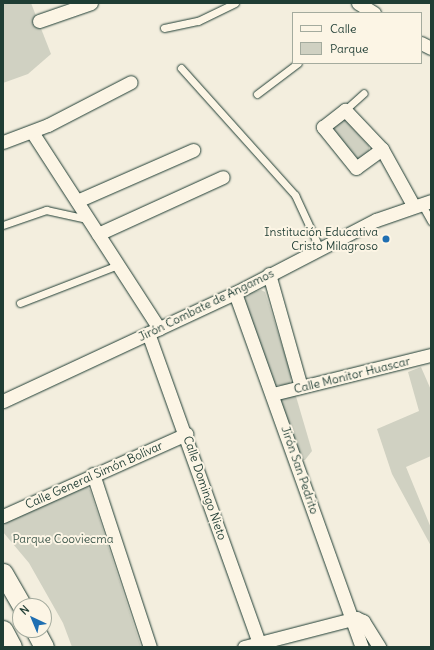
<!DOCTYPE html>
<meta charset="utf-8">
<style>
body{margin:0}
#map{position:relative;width:434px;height:650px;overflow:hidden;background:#f3eede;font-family:Delius,sans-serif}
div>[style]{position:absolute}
.green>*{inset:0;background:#d0d1c2}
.roads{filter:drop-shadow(0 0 1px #1f3d34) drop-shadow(0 0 1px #1f3d34)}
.lane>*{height:7px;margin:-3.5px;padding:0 3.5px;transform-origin:3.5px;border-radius:3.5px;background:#fcf5e5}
.street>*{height:13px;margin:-6.5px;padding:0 6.5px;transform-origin:6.5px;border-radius:6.5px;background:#fcf5e5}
.secondary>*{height:19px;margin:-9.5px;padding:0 9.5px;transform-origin:9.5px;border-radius:9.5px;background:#fcf5e5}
.dots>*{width:11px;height:11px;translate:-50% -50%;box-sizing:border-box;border:2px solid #fcf5e5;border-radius:50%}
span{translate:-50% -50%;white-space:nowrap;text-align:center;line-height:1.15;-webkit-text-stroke:4px #fcf5e5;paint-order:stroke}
.poi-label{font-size:12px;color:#1f3d34}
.right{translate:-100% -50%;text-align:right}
.street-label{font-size:12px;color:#1f3d34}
.park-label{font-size:12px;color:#425b50}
.frame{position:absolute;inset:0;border:4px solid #1f3d34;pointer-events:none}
.legend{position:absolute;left:292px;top:12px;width:130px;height:52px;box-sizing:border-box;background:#fcf5e5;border:1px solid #a4ab9e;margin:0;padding:5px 7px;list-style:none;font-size:12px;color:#1f3d34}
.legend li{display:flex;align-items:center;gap:8px;height:20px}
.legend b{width:20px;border:1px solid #a4ab9e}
.north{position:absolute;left:12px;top:598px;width:40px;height:40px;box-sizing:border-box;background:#fcf5e5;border:1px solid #a4ab9e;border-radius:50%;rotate:316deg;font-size:11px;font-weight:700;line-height:16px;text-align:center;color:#1f3d34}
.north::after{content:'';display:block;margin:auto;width:14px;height:18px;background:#1f6fb2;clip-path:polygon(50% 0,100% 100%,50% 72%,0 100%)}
</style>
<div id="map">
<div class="green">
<i style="clip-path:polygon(3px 3px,31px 3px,51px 54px,28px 74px,3px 83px)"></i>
<i style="clip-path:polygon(343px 118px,369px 146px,369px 151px,358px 159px,332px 129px)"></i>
<i style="clip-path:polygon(261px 290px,265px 292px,292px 377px,289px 385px,274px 385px,244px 300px,247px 294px)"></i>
<i style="clip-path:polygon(421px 367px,431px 390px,431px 456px,406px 467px,431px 528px,431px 546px,392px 474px,377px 429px,419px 411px,408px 372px)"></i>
<i style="clip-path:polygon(295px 393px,312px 451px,305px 460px,301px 460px,279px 400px)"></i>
<i style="clip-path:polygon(86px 485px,90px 490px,141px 647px,72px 647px,63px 623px,29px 563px,3px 532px,3px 519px)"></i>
</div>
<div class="roads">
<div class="lane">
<i style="left:164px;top:28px;width:35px;rotate:-12deg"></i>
<i style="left:198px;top:21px;width:41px;rotate:-25.9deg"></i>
<i style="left:181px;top:68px;width:171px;rotate:48.1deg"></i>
<i style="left:295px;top:195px;width:57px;rotate:65.2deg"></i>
<i style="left:257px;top:94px;width:51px;rotate:-37.1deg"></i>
<i style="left:345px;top:110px;width:25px;rotate:-42deg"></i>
<i style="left:421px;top:203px;width:21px;rotate:61deg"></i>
<i style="left:3px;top:225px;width:46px;rotate:-19.2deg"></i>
<i style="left:46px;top:210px;width:42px;rotate:12.4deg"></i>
<i style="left:20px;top:303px;width:105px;rotate:-21.2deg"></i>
</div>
<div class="street">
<i style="left:358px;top:3px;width:19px;rotate:32deg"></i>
<i style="left:39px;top:21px;width:55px;rotate:-19.1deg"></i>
<i style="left:421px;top:43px;width:11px;rotate:27deg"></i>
<i style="left:32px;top:132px;width:234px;rotate:57.1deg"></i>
<i style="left:3px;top:142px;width:48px;rotate:-20.7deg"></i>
<i style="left:48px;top:125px;width:93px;rotate:-27.4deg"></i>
<i style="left:382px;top:149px;width:32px;rotate:144deg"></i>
<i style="left:356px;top:168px;width:53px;rotate:-128.8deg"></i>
<i style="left:323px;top:127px;width:28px;rotate:-38deg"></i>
<i style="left:345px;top:110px;width:54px;rotate:46.5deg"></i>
<i style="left:382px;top:149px;width:64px;rotate:61deg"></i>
<i style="left:77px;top:201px;width:127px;rotate:-23.7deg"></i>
<i style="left:98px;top:234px;width:137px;rotate:-24.5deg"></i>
<i style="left:269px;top:274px;width:117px;rotate:74.2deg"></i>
<i style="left:235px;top:293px;width:376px;rotate:70.3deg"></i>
<i style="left:148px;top:333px;width:329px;rotate:70.3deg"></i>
<i style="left:273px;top:394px;width:163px;rotate:-13.9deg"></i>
<i style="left:3px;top:401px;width:256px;rotate:-25deg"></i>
<i style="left:235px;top:293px;width:159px;rotate:-27.4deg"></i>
<i style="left:376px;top:220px;width:58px;rotate:-19.1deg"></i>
<i style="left:93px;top:474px;width:182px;rotate:71.8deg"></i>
<i style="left:3px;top:516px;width:201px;rotate:-24.1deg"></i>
<i style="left:244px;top:647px;width:116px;rotate:-14.5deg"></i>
<i style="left:356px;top:618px;width:8px;rotate:23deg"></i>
<i style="left:363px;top:621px;width:31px;rotate:58deg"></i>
</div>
<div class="secondary">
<i style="left:3px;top:573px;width:38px;rotate:60deg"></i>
<i style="left:3px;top:630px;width:19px;rotate:62deg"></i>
<i style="left:35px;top:630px;width:19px;rotate:62deg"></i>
</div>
</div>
<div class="dots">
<i style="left:386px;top:239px;background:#1f6fb2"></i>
</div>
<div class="poi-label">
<span class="right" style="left:378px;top:239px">Institución Educativa<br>Cristo Milagroso</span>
</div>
<div class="street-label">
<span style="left:206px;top:305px;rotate:-26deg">Jirón Combate de Angamos</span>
<span style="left:352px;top:375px;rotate:-14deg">Calle Monitor Huascar</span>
<span style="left:300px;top:470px;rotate:71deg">Jirón San Pedrito</span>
<span style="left:94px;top:475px;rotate:-24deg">Calle General Simón Bolívar</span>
<span style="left:205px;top:488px;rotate:71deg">Calle Domingo Nieto</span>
</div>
<div class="park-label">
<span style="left:63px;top:539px">Parque Cooviecma</span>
</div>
<div class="frame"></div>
<ul class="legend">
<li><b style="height:5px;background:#fcf5e5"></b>Calle</li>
<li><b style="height:11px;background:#d0d1c2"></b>Parque</li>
</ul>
<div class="north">N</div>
</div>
